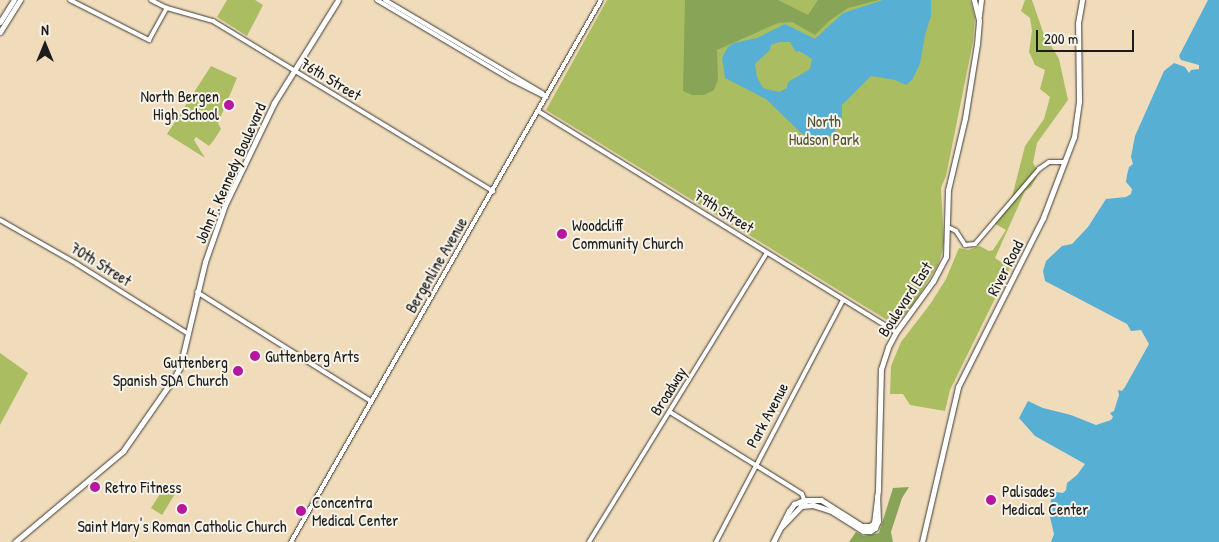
<!DOCTYPE html>
<style>
body{margin:0}
#map{position:relative;width:1219px;height:542px;overflow:hidden;background:#f0dcbb;font-family:"Patrick Hand",sans-serif}
div>[style]{position:absolute}
.green>*{inset:0;background:#abbd61}
.forest>*{inset:0;background:#88a457}
.water>*{inset:0;background:#58afd4}
.roads{filter:drop-shadow(0 0 1px #3c3934) drop-shadow(0 0 1px #3c3934)}
.tertiary>*{height:4px;margin:-2px;padding:0 2px;transform-origin:2px;border-radius:2px;background:#fff}
.secondary>*{height:4.5px;margin:-2.25px;padding:0 2.25px;transform-origin:2.25px;border-radius:2.25px;background:#fff}
.primary>*{height:5px;margin:-2.5px;padding:0 2.5px;transform-origin:2.5px;border-radius:2.5px;background:#fff}
.dots>*{width:14px;height:14px;translate:-50% -50%;box-sizing:border-box;border:2px solid #f7f3e8;border-radius:50%}
span{translate:-50% -50%;white-space:nowrap;text-align:center;line-height:1.15;-webkit-text-stroke:4px #f7f3e8;paint-order:stroke}
.street-label{font-size:16px;color:#1c1c1c}
.poi-label{font-size:16px;color:#1c1c1c}
.right{translate:-100% -50%;text-align:right}
.left{translate:0 -50%;text-align:left}
.park-label{font-size:16px;color:#4e5434}
.north{position:absolute;left:20px;top:20px;width:50px;height:50px;-webkit-text-stroke:4px #f7f3e8;paint-order:stroke;rotate:0deg;font-size:14px;font-weight:700;line-height:20px;text-align:center;color:#1c1c1c}
.north::after{content:'';display:block;margin:auto;width:18px;height:22px;background:#1c1c1c;clip-path:polygon(50% 0,100% 100%,50% 72%,0 100%)}
.scale{position:absolute;left:1036px;top:30px;width:98px;height:22px;box-sizing:border-box;border:2px solid #1c1c1c;border-top:0;padding-left:6px;font-size:15px;line-height:18px;white-space:nowrap;color:#1c1c1c;-webkit-text-stroke:4px #f7f3e8;paint-order:stroke}
</style>
<div id="map">
<div class="green">
<i style="clip-path:polygon(227px 0,255px 0,263px 5px,247px 36px,217px 17px)"></i>
<i style="clip-path:polygon(607px 0,970px 0,975px 18px,973px 42px,946px 176px,941px 188px,944px 242px,942px 253px,938px 265px,913px 305px,895px 325px,546px 110px)"></i>
<i style="clip-path:polygon(1025px 0,1032px 0,1043px 32px,1059px 59px,1068px 100px,1037px 143px,1033px 163px,1039px 172px,1031px 187px,1025px 191px,995px 258px,1010px 268px,950px 390px,945px 411px,910px 405px,903px 394px,890px 394px,891px 366px,901px 342px,931px 303px,946px 279px,959px 248px,968px 250px,980px 246px,989px 251px,993px 250px,1006px 230px,992px 222px,1012px 197px,1025px 146px,1044px 119px,1050px 97px,1040px 89px,1045px 70px,1035px 65px,1029px 52px,1032px 31px,1030px 18px,1021px 11px)"></i>
<i style="clip-path:polygon(211px 66px,237px 78px,218px 123px,221px 129px,214px 140px,209px 146px,196px 137px,194px 140px,205px 158px,167px 134px)"></i>
<i style="clip-path:polygon(0 353px,28px 373px,0 425px)"></i>
<i style="clip-path:polygon(167px 483px,178px 489px,162px 515px,151px 508px)"></i>
</div>
<div class="forest">
<i style="clip-path:polygon(685px 0,778px 0,808px 15px,818px 0,879px 0,848px 8px,829px 21px,815px 35px,792px 22px,778px 23px,717px 50px,718px 80px,714px 90px,704px 95px,692px 95px,683px 91px)"></i>
<i style="clip-path:polygon(909px 487px,902px 498px,891px 532px,893px 542px,849px 542px,856px 532px,863px 536px,879px 533px,893px 488px)"></i>
</div>
<div class="water">
<i style="clip-path:polygon(evenodd,883px 0,931px 0,931px 16px,925px 35px,920px 64px,912px 80px,906px 85px,895px 80px,871px 76px,842px 105px,842px 119px,832px 136px,812px 138px,801px 133px,766px 99px,725px 78px,722px 58px,728px 47px,734px 43px,757px 38px,785px 24px,815px 39px,843px 13px,883px 0,779px 42px,790px 42px,796px 52px,799px 51px,812px 59px,810px 69px,788px 82px,787px 88px,779px 92px,763px 88px,757px 77px,755px 64px,770px 50px,771px 45px,779px 42px)"></i>
<i style="clip-path:polygon(1208px 0,1219px 0,1219px 542px,1051px 542px,1054px 534px,1049px 513px,1051px 500px,1056px 492px,1063px 493px,1066px 490px,1067px 483px,1077px 475px,1085px 464px,1035px 436px,1019px 418px,1028px 401px,1043px 408px,1071px 415px,1096px 425px,1111px 420px,1113px 417px,1110px 413px,1114px 411px,1119px 395px,1118px 390px,1122px 391px,1125px 387px,1149px 344px,1141px 330px,1131px 331px,1127px 324px,1045px 281px,1043px 271px,1046px 261px,1062px 246px,1072px 244px,1088px 227px,1106px 199px,1126px 197px,1131px 194px,1132px 189px,1126px 182px,1127px 175px,1129px 167px,1133px 164px,1131px 157px,1135px 136px,1164px 71px,1174px 63px,1185px 67px,1189px 73px,1191px 70px,1199px 69px,1199px 65px,1181px 60px,1179px 56px)"></i>
</div>
<div class="roads">
<div class="tertiary">
<i style="left:70px;top:0;width:89px;rotate:26.9deg"></i>
<i style="left:149px;top:40px;width:37px;rotate:-61deg"></i>
<i style="left:151px;top:0;width:18px;rotate:27deg"></i>
<i style="left:167px;top:8px;width:48px;rotate:15.8deg"></i>
<i style="left:213px;top:21px;width:328px;rotate:31.3deg"></i>
<i style="left:377px;top:0;width:155px;rotate:30.7deg"></i>
<i style="left:510px;top:79px;width:40px;rotate:26.6deg"></i>
<i style="left:385px;top:0;width:182px;rotate:30.6deg"></i>
<i style="left:542px;top:93px;width:6px;rotate:45deg"></i>
<i style="left:538px;top:111px;width:421px;rotate:31.7deg"></i>
<i style="left:0;top:220px;width:89px;rotate:29.7deg"></i>
<i style="left:77px;top:264px;width:130px;rotate:32.1deg"></i>
<i style="left:948px;top:227px;width:9px;rotate:27deg"></i>
<i style="left:956px;top:231px;width:17px;rotate:57deg"></i>
<i style="left:965px;top:245px;width:10px;rotate:-6deg"></i>
<i style="left:975px;top:244px;width:99px;rotate:-49.5deg"></i>
<i style="left:1039px;top:169px;width:12px;rotate:-35deg"></i>
<i style="left:1049px;top:162px;width:15px"></i>
<i style="left:197px;top:292px;width:205px;rotate:32.1deg"></i>
<i style="left:670px;top:412px;width:155px;rotate:31.8deg"></i>
<i style="left:802px;top:494px;width:12px;rotate:70deg"></i>
<i style="left:291px;top:542px;width:624px;rotate:-60.23deg"></i>
<i style="left:589px;top:542px;width:339px;rotate:-58.4deg"></i>
<i style="left:716px;top:542px;width:273px;rotate:-62.3deg"></i>
</div>
<div class="secondary">
<i style="left:979px;top:16px;width:16px;rotate:-83deg"></i>
</div>
<div class="primary">
<i style="left:0;top:22px;width:26px;rotate:-58deg"></i>
<i style="left:0;top:32px;width:38px;rotate:-58deg"></i>
<i style="left:782px;top:526px;width:28px;rotate:-46deg"></i>
<i style="left:801px;top:506px;width:12px;rotate:-5deg"></i>
<i style="left:813px;top:505px;width:19px;rotate:18deg"></i>
<i style="left:831px;top:511px;width:38px;rotate:32deg"></i>
<i style="left:863px;top:531px;width:7px"></i>
<i style="left:870px;top:531px;width:6px;rotate:-31deg"></i>
<i style="left:875px;top:528px;width:8px;rotate:-67deg"></i>
<i style="left:878px;top:521px;width:25px;rotate:-92deg"></i>
<i style="left:15px;top:542px;width:141px;rotate:-40.1deg"></i>
<i style="left:123px;top:451px;width:89px;rotate:-55.1deg"></i>
<i style="left:174px;top:378px;width:13px;rotate:-61deg"></i>
<i style="left:180px;top:367px;width:108px;rotate:-76.6deg"></i>
<i style="left:205px;top:262px;width:60px;rotate:-70.7deg"></i>
<i style="left:225px;top:205px;width:113px;rotate:-64.3deg"></i>
<i style="left:274px;top:103px;width:121px;rotate:-58.1deg"></i>
<i style="left:773px;top:542px;width:35px;rotate:-63deg"></i>
<i style="left:789px;top:511px;width:9px;rotate:-54deg"></i>
<i style="left:794px;top:504px;width:11px;rotate:-22deg"></i>
<i style="left:804px;top:500px;width:17px"></i>
<i style="left:821px;top:500px;width:49px;rotate:32.4deg"></i>
<i style="left:862px;top:526px;width:8px"></i>
<i style="left:870px;top:526px;width:5px;rotate:-37deg"></i>
<i style="left:874px;top:523px;width:33px;rotate:-83deg"></i>
<i style="left:878px;top:490px;width:121px;rotate:-88.6deg"></i>
<i style="left:881px;top:369px;width:23px;rotate:-72deg"></i>
<i style="left:888px;top:347px;width:17px;rotate:-62deg"></i>
<i style="left:896px;top:332px;width:63px;rotate:-54deg"></i>
<i style="left:933px;top:281px;width:27px;rotate:-62deg"></i>
<i style="left:946px;top:257px;width:67px;rotate:-88.3deg"></i>
<i style="left:948px;top:190px;width:74px;rotate:-76.7deg"></i>
<i style="left:965px;top:118px;width:75px;rotate:-80.8deg"></i>
<i style="left:977px;top:44px;width:24px;rotate:-85deg"></i>
<i style="left:979px;top:20px;width:21px;rotate:-104deg"></i>
<i style="left:922px;top:542px;width:159px;rotate:-76.9deg"></i>
<i style="left:958px;top:387px;width:189px;rotate:-63.3deg"></i>
<i style="left:1043px;top:218px;width:87px;rotate:-69.1deg"></i>
<i style="left:1074px;top:137px;width:36px;rotate:-82deg"></i>
<i style="left:1079px;top:101px;width:78px;rotate:-90.7deg"></i>
<i style="left:1078px;top:23px;width:23px;rotate:-80deg"></i>
</div>
</div>
<div class="dots">
<i style="left:229px;top:105px;background:#b5179e"></i>
<i style="left:562px;top:234px;background:#b5179e"></i>
<i style="left:255px;top:356px;background:#b5179e"></i>
<i style="left:238px;top:371px;background:#b5179e"></i>
<i style="left:95px;top:487px;background:#b5179e"></i>
<i style="left:991px;top:500px;background:#b5179e"></i>
<i style="left:182px;top:509px;background:#b5179e"></i>
<i style="left:301px;top:511px;background:#b5179e"></i>
</div>
<div class="street-label">
<span style="left:331px;top:79px;rotate:31deg">76th Street</span>
<span style="left:230px;top:173px;rotate:-66deg">John F. Kennedy Boulevard</span>
<span style="left:724px;top:211px;rotate:32deg">79th Street</span>
<span style="left:101px;top:264px;rotate:32deg">70th Street</span>
<span style="left:436px;top:265px;rotate:-60deg">Bergenline Avenue</span>
<span style="left:1005px;top:268px;rotate:-63deg">River Road</span>
<span style="left:905px;top:299px;rotate:-57deg">Boulevard East</span>
<span style="left:668px;top:391px;rotate:-58deg">Broadway</span>
<span style="left:767px;top:415px;rotate:-62deg">Park Avenue</span>
</div>
<div class="poi-label">
<span class="right" style="left:219px;top:105px">North Bergen<br>High School</span>
<span class="left" style="left:572px;top:234px">Woodcliff<br>Community Church</span>
<span class="left" style="left:265px;top:356px">Guttenberg Arts</span>
<span class="right" style="left:228px;top:371px">Guttenberg<br>Spanish SDA Church</span>
<span class="left" style="left:105px;top:487px">Retro Fitness</span>
<span class="left" style="left:1002px;top:500px">Palisades<br>Medical Center</span>
<span class="left" style="left:312px;top:511px">Concentra<br>Medical Center</span>
<span style="left:182px;top:526px">Saint Mary's Roman Catholic Church</span>
</div>
<div class="park-label">
<span style="left:824px;top:130px">North<br>Hudson Park</span>
</div>
<div class="north">N</div>
<div class="scale">200 m</div>
</div>
